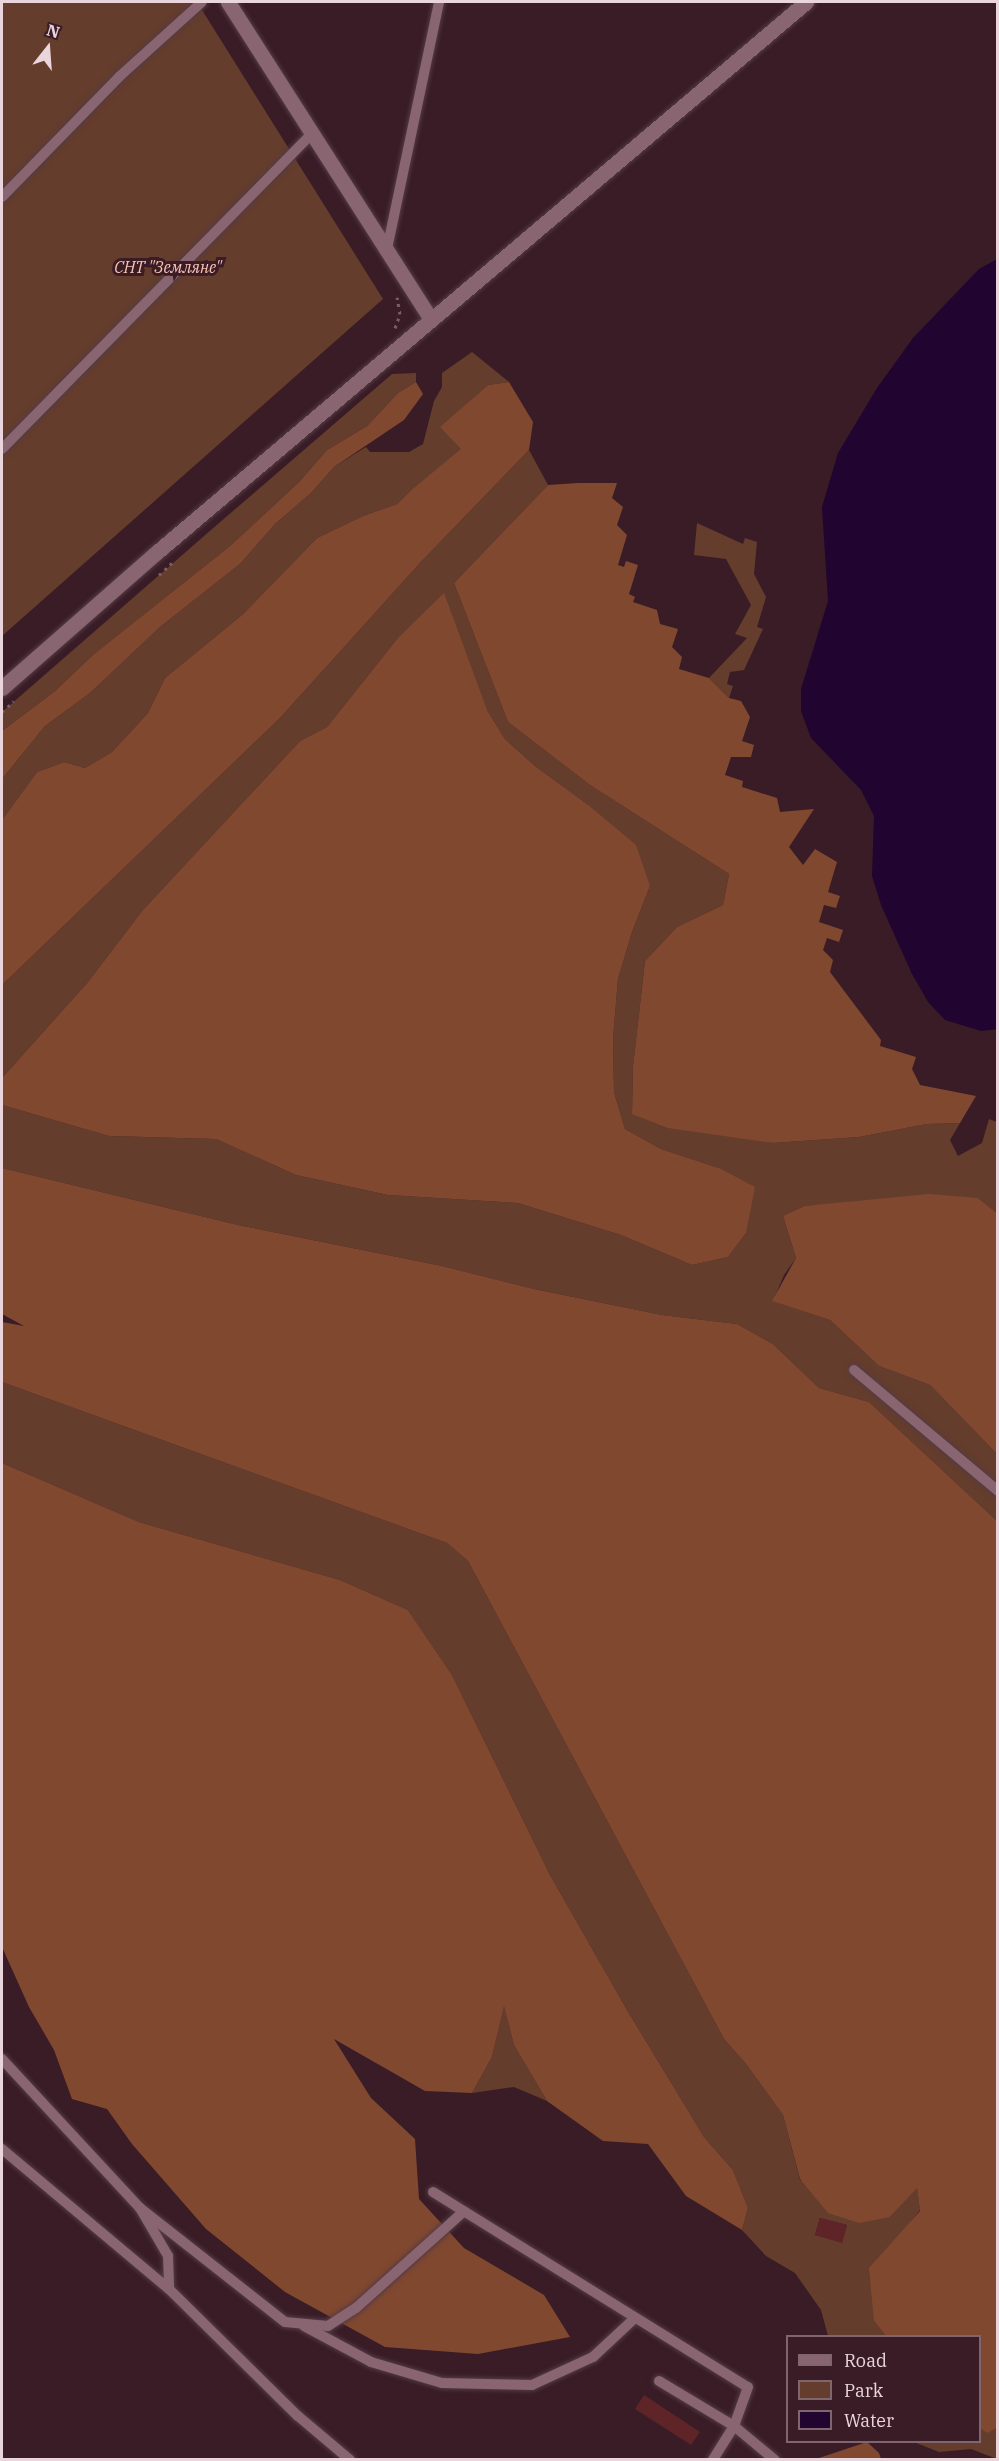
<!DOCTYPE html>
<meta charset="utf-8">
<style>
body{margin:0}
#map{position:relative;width:999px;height:2461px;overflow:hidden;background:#391c26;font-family:"IBM Plex Serif",serif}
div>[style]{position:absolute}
.green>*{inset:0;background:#653d2c}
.forest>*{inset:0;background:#814830}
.water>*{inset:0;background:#210430}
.building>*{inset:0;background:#5f2427}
.path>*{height:3px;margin-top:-1.5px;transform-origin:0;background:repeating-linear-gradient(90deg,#775e66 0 3px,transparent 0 7.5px)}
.roads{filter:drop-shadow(0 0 2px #543b44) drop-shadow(0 0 2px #543b44)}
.lane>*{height:10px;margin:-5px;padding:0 5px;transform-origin:5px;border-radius:5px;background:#886570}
.street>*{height:15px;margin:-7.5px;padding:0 7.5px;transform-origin:7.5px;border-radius:7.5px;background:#886570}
span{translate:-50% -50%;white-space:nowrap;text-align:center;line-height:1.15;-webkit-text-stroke:6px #391c26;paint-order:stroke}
.park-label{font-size:16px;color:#fbc4af;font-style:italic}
.frame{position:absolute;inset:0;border:3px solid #e9d5db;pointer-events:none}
.legend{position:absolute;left:786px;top:2335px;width:195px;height:108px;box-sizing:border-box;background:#391c26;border:2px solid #7f666e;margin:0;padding:8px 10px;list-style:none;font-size:18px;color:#e9d5db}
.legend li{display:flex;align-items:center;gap:12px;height:30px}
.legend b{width:30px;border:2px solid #7f666e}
.north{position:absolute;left:18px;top:18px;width:60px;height:60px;-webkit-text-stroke:4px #391c26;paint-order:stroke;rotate:17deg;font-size:16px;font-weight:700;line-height:24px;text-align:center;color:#e9d5db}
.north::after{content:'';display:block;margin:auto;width:21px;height:27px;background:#e9d5db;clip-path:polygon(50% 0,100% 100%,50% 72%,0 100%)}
</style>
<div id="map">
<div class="green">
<i style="clip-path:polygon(2px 2px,197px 2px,383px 299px,2px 636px)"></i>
<i style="clip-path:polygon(472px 352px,509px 382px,488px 385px,441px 427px,462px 449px,410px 491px,397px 504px,363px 516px,317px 538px,242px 615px,165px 678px,148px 713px,112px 752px,85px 768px,64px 762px,37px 772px,2px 820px,2px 779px,45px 726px,90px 693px,160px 627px,241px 563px,275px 524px,311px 493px,334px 467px,366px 447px,370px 452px,409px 452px,423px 444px,434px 401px,442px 387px,442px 373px)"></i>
<i style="clip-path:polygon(416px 373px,416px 382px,398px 393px,367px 426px,327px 450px,299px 482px,230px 546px,94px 654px,55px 691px,2px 731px,2px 712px,211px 530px,392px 374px)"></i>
<i style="clip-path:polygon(529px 450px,548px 485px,454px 583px,508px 722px,590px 785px,729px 874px,723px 905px,677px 927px,645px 961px,633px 1066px,632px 1113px,773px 1143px,859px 1137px,927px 1124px,960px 1123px,950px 1140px,958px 1156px,982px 1143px,989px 1119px,997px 1122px,997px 1213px,978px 1198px,804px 1206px,783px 1216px,796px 1258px,784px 1275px,773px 1301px,830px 1320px,879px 1366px,930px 1385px,997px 1454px,997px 1521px,869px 1402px,819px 1388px,773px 1344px,737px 1324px,662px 1315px,534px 1289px,442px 1266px,238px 1225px,2px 1168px,2px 1105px,109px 1136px,216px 1139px,296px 1175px,388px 1195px,518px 1203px,621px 1235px,692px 1265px,728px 1257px,746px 1233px,719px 1168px,661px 1149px,625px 1129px,614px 1092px,613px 1039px,618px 979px,632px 932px,650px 886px,587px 804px,535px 766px,505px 739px,487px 710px,397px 639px,327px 727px,300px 741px,142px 911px,88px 982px,2px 1078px,2px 985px,280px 718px,420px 563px)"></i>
<i style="clip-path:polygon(697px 523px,743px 544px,745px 538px,757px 542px,754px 574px,766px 597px,757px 627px,763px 629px,744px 670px,730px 672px,727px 684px,733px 686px,729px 698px,709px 678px,747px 638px,735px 634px,751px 605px,726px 559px,694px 555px)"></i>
<i style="clip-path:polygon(evenodd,2px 1382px,447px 1543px,468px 1561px,724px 2039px,746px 2064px,783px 2115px,800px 2180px,890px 2217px,917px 2187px,920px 2210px,903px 2232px,874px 2321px,886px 2336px,828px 2336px,821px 2310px,795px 2273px,766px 2256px,742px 2230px,748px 2208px,733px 2170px,704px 2137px,627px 2010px,550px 1875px,452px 1675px,408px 1610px,340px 1580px,139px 1522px,2px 1463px,2px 1382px,820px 2218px,847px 2225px,842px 2242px,815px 2235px,820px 2218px)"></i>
<i style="clip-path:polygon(504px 2005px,514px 2045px,547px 2101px,514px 2087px,472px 2093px,492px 2057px)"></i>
<i style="clip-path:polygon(980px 2428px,987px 2432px,997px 2428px,997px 2459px,971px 2449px,939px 2452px,914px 2442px,980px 2442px)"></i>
</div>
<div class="forest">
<i style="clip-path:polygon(416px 382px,423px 394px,404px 420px,334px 467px,311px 493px,275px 524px,241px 563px,160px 627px,90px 693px,45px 726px,2px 779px,2px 731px,55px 691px,94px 654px,230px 546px,299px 482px,327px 450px,367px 426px,398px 393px)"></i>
<i style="clip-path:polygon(509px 382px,533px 422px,529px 450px,420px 563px,280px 718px,2px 985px,2px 820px,37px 772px,64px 762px,85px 768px,112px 752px,148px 713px,165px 678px,242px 615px,317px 538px,363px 516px,397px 504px,410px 491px,461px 449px,440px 427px,488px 385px)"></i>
<i style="clip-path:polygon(578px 483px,617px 483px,612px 498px,623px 507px,617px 525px,627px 535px,618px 565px,624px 567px,626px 561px,638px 565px,629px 594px,635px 597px,633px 602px,657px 610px,660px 624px,678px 629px,672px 647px,682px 657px,679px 669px,709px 678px,729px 698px,741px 701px,750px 717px,742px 741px,754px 745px,751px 757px,731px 757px,725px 775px,743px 781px,742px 787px,777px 798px,780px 812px,814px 809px,789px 847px,803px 865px,815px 849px,837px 862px,828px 892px,840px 896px,836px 908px,824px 905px,819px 922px,843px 930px,839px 942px,827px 938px,823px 950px,833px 960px,830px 972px,881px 1040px,880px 1046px,916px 1057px,912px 1069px,920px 1085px,976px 1096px,960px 1123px,927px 1124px,859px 1137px,773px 1143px,668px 1128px,632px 1114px,633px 1066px,645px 961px,677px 927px,723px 905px,729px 874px,590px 785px,508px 722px,454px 583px,548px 485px)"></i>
<i style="clip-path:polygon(444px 593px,487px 710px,505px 739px,535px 766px,587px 804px,636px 845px,650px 886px,632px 932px,618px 979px,613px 1039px,614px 1092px,625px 1129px,661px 1149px,719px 1168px,755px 1187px,746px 1233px,728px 1257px,692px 1265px,621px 1235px,518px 1203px,388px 1195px,296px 1175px,216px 1139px,109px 1136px,2px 1105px,2px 1078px,88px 982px,142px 911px,300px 741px,327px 727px,397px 639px)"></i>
<i style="clip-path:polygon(2px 1168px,238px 1225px,442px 1266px,534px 1289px,662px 1315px,737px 1324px,773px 1344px,819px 1388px,869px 1402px,997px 1521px,997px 2428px,987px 2433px,980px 2428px,980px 2336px,886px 2336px,874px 2321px,869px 2268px,920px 2211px,917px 2188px,890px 2217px,859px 2223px,828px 2213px,800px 2179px,783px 2115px,746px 2064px,724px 2039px,468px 1561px,447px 1543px,2px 1382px,2px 1322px,24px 1326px,2px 1314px)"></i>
<i style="clip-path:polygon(929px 1194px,978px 1198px,997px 1213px,997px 1454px,930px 1385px,879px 1366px,830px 1320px,772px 1301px,796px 1258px,783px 1216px,804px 1206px)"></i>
<i style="clip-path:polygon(2px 1463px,139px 1522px,340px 1580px,408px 1610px,452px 1675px,550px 1875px,627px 2010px,704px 2137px,733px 2170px,748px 2208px,742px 2230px,686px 2196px,648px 2144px,603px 2141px,547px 2101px,514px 2045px,504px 2006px,492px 2057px,472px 2093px,425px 2091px,334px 2039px,371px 2098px,415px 2139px,419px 2199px,464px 2248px,544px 2295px,570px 2337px,478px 2354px,385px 2347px,285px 2292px,206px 2229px,132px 2144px,107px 2109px,72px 2099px,54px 2050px,29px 2007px,2px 1947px)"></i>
<i style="clip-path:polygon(867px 2442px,879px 2453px,881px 2459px,816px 2459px)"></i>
</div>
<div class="water">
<i style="clip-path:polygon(997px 259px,998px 1029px,981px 1031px,945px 1020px,928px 1002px,912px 974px,881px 905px,872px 876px,874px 816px,861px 790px,811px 738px,801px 711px,801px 689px,828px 601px,822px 507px,838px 453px,877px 388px,913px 338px,979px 269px)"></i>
</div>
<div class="building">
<i style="clip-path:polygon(820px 2218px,847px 2225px,842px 2243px,815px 2235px)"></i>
<i style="clip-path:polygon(644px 2395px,700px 2432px,691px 2445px,635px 2409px)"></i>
</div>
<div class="path">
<i style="left:395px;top:328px;width:15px;rotate:-70deg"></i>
<i style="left:400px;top:314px;width:17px;rotate:-100deg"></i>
<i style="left:159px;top:575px;width:21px;rotate:-43deg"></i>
<i style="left:2px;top:712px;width:16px;rotate:-43deg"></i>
</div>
<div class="roads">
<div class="lane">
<i style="left:2px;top:197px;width:169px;rotate:-45.7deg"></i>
<i style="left:120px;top:76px;width:110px;rotate:-42.1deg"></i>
<i style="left:387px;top:249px;width:252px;rotate:-78.1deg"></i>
<i style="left:2px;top:449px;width:443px;rotate:-45.5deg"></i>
<i style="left:854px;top:1370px;width:188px;rotate:40deg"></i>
<i style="left:2px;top:2059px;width:203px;rotate:47.2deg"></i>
<i style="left:140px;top:2208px;width:56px;rotate:59.7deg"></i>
<i style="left:168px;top:2256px;width:33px;rotate:88deg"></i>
<i style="left:2px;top:2149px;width:218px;rotate:40deg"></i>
<i style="left:169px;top:2289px;width:181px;rotate:44.6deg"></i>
<i style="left:298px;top:2416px;width:68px;rotate:40.2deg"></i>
<i style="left:433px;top:2192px;width:370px;rotate:31.8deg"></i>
<i style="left:748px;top:2387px;width:41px;rotate:109.7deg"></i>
<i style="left:734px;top:2426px;width:40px;rotate:122deg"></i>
<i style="left:140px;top:2208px;width:184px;rotate:38.2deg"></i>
<i style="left:285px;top:2322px;width:43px;rotate:5.3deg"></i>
<i style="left:328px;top:2326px;width:33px;rotate:-33deg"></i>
<i style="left:356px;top:2308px;width:145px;rotate:-41.9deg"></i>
<i style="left:304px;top:2326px;width:76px;rotate:28.2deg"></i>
<i style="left:371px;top:2362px;width:74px;rotate:16.5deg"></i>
<i style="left:442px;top:2383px;width:90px;rotate:1.3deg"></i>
<i style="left:532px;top:2385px;width:67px;rotate:-24.7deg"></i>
<i style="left:593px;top:2357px;width:57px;rotate:-42.9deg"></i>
<i style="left:659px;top:2381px;width:87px;rotate:31deg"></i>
<i style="left:734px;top:2426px;width:53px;rotate:39.7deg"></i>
</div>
<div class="street">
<i style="left:228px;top:2px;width:376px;rotate:57.4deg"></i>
<i style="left:2px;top:688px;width:206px;rotate:-41.3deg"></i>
<i style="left:157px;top:552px;width:851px;rotate:-40.28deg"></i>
</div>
</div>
<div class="park-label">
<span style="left:168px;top:267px">СНТ "Земляне"</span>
</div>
<div class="frame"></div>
<ul class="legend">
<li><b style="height:8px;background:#886570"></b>Road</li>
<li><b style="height:16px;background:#653d2c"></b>Park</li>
<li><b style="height:16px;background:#210430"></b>Water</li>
</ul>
<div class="north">N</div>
</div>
